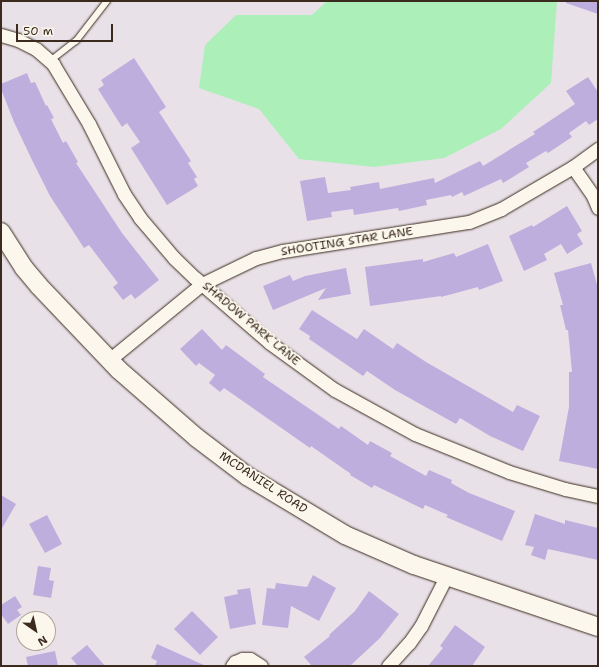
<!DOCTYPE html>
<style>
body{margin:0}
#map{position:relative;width:599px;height:667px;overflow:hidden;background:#e9e1e8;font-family:"Shantell Sans",sans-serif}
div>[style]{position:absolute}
.green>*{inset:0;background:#acefb9}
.building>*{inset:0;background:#beaede}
.roads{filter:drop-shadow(0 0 1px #3b2a1e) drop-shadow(0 0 1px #3b2a1e)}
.service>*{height:6px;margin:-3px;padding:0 3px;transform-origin:3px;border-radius:3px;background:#fbf7ec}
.minor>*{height:13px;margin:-6.5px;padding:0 6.5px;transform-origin:6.5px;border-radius:6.5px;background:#fbf7ec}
.secondary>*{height:18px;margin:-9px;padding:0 9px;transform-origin:9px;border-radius:9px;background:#fbf7ec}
span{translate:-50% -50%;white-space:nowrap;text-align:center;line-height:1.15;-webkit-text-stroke:4px #fbf7ec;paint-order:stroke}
.street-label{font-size:12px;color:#3b2a1e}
.frame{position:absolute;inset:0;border:2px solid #3b2a1e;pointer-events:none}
.north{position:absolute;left:16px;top:611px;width:40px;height:40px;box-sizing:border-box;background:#fbf7ec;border:1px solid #aea59a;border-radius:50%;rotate:146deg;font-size:11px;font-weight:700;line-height:16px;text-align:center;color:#3b2a1e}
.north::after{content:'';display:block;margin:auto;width:14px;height:18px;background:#3b2a1e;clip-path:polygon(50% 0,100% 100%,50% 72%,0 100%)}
.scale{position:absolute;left:16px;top:24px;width:97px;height:18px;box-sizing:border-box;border:2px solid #3b2a1e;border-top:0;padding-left:5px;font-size:12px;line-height:14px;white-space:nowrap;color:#3b2a1e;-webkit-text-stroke:3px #fbf7ec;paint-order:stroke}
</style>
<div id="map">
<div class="green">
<i style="clip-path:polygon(327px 1px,557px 1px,551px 83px,501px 129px,444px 158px,374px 167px,299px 159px,259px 109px,199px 88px,205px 45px,236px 15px,312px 15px)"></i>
</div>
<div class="building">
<i style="clip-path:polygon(566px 1px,598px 1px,598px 14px,566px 3px)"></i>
<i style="clip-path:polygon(134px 58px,166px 107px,159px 112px,191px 161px,188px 163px,197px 177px,194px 179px,198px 186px,167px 205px,131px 148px,140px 142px,127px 123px,122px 127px,98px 89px,104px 85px,101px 80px)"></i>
<i style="clip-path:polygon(27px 73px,31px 83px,35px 82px,46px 106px,47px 105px,54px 118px,51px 119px,63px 143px,66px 141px,78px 162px,76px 163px,122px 233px,159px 280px,135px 299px,131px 294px,123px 300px,113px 287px,118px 283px,89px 245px,84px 248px,50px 196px,32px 160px,14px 122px,1px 89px,1px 84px)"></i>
<i style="clip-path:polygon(588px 77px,598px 92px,598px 119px,589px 125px,586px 121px,569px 133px,572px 137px,548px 153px,546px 151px,526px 163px,529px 167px,503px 183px,501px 179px,464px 196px,462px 192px,452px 197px,451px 195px,426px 200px,427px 205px,399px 211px,398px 208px,354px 215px,353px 209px,331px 212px,332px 217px,307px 221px,300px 181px,325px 177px,328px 193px,351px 190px,350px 187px,379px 182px,380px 189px,434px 178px,435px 183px,480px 161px,483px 166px,535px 134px,533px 132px,575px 104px,566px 91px)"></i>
<i style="clip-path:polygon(567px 206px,582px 231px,577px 234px,583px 244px,567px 254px,561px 244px,544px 254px,547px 260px,524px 271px,509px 236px,532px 225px,533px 227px)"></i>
<i style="clip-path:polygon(488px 244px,503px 281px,479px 290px,478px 287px,441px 297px,441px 296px,370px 306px,365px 267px,423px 259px,423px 262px,454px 253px,456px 257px)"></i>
<i style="clip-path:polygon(591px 263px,598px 288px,598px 469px,559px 461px,569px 407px,569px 372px,572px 372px,568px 330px,566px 330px,560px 305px,563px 305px,554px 273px)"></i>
<i style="clip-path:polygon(346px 268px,351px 294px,318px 300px,326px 288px,273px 310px,263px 286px,290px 275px,293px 281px,305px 276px)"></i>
<i style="clip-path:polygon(312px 310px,357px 339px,364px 329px,393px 349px,397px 343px,426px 362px,513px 412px,517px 405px,540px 416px,523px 451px,490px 436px,460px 418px,456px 424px,395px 390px,367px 371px,363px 376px,309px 339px,310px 336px,299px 329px)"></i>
<i style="clip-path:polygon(202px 329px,222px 350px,226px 345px,265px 374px,263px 377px,339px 429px,341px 426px,368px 445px,370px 441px,392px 453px,390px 456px,426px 476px,429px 470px,452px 480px,451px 483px,469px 493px,515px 511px,502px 541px,446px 517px,448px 515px,425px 505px,423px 509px,374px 485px,372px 488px,350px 475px,351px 474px,311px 446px,310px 448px,290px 434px,224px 388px,220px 392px,209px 383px,215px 375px,199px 363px,196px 366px,180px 349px)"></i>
<i style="clip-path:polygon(1px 495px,16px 504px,1px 530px)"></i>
<i style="clip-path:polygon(535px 514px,565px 524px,565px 520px,598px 528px,598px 560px,548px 549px,545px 560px,531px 555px,534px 547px,525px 545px)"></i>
<i style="clip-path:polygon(47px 515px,62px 544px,45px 553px,29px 524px)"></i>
<i style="clip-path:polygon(38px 566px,51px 568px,49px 580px,54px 581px,51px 598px,33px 595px)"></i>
<i style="clip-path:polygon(313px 575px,336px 588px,319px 621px,291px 606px,288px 628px,262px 625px,267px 588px,275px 589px,276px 583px,307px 587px)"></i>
<i style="clip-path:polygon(250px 588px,256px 624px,230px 629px,224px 597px,238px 594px,237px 590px)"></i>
<i style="clip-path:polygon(369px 591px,399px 614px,380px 638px,350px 666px,312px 666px,304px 657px,330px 636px,329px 635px,355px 611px)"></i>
<i style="clip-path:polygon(15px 596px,22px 607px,17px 610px,21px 615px,8px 624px,1px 614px,1px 605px)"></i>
<i style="clip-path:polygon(192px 611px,218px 637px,200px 655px,174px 629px)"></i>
<i style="clip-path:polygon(455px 625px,485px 647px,472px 666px,428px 666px,443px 648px,440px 646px)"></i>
<i style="clip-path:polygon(157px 644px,206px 666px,155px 666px,157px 661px,151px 658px)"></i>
<i style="clip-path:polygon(87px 645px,105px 666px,78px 666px,71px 658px)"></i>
<i style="clip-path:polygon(55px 651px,58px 666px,28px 666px,26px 657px)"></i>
</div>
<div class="roads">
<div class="service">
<i style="left:50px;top:61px;width:33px;rotate:-38deg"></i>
<i style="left:76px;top:41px;width:51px;rotate:-52.2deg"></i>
</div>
<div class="minor">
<i style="left:1px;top:35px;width:18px;rotate:16deg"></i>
<i style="left:18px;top:40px;width:20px;rotate:27deg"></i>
<i style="left:36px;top:49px;width:23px;rotate:41deg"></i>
<i style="left:53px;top:64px;width:70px;rotate:59deg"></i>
<i style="left:89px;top:124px;width:78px;rotate:63.4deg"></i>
<i style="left:124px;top:194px;width:29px;rotate:56deg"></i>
<i style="left:140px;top:218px;width:52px;rotate:49.6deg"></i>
<i style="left:174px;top:258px;width:29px;rotate:44deg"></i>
<i style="left:195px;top:278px;width:99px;rotate:40.9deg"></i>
<i style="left:270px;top:343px;width:80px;rotate:35.9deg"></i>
<i style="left:335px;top:390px;width:91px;rotate:28.8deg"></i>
<i style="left:415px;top:434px;width:101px;rotate:22deg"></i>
<i style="left:509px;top:472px;width:59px;rotate:16.9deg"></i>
<i style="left:565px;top:489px;width:34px;rotate:12deg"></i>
<i style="left:573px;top:167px;width:35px;rotate:55deg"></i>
<i style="left:593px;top:196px;width:13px;rotate:67deg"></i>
<i style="left:109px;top:360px;width:120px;rotate:-39.3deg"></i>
<i style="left:202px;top:284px;width:60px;rotate:-25.7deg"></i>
<i style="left:256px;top:258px;width:28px;rotate:-15deg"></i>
<i style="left:283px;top:251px;width:188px;rotate:-8.9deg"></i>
<i style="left:469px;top:222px;width:35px;rotate:-22deg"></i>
<i style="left:501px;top:209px;width:83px;rotate:-30.3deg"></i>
<i style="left:573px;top:167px;width:31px;rotate:-36deg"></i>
<i style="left:232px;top:666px;width:5px;rotate:-53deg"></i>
<i style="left:235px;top:662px;width:8px;rotate:-23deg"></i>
<i style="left:242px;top:659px;width:8px"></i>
<i style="left:250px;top:659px;width:13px;rotate:32deg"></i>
<i style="left:388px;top:666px;width:31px;rotate:-48deg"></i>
<i style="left:409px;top:643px;width:21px;rotate:-55deg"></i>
<i style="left:421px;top:626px;width:57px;rotate:-63deg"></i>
</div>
<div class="secondary">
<i style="left:1px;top:232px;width:43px;rotate:57.4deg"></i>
<i style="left:24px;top:268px;width:23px;rotate:50deg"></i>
<i style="left:39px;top:286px;width:116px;rotate:46.4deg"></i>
<i style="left:119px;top:370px;width:103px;rotate:41.1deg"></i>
<i style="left:197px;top:438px;width:63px;rotate:37.2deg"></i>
<i style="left:247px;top:476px;width:114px;rotate:31deg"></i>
<i style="left:345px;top:535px;width:75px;rotate:23.5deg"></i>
<i style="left:414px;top:565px;width:194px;rotate:18.6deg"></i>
</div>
</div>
<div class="street-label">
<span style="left:347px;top:242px;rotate:-9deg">SHOOTING STAR LANE</span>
<span style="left:251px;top:324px;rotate:40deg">SHADOW PARK LANE</span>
<span style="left:263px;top:483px;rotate:33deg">MCDANIEL ROAD</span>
</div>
<div class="frame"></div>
<div class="north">N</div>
<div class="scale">50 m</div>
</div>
